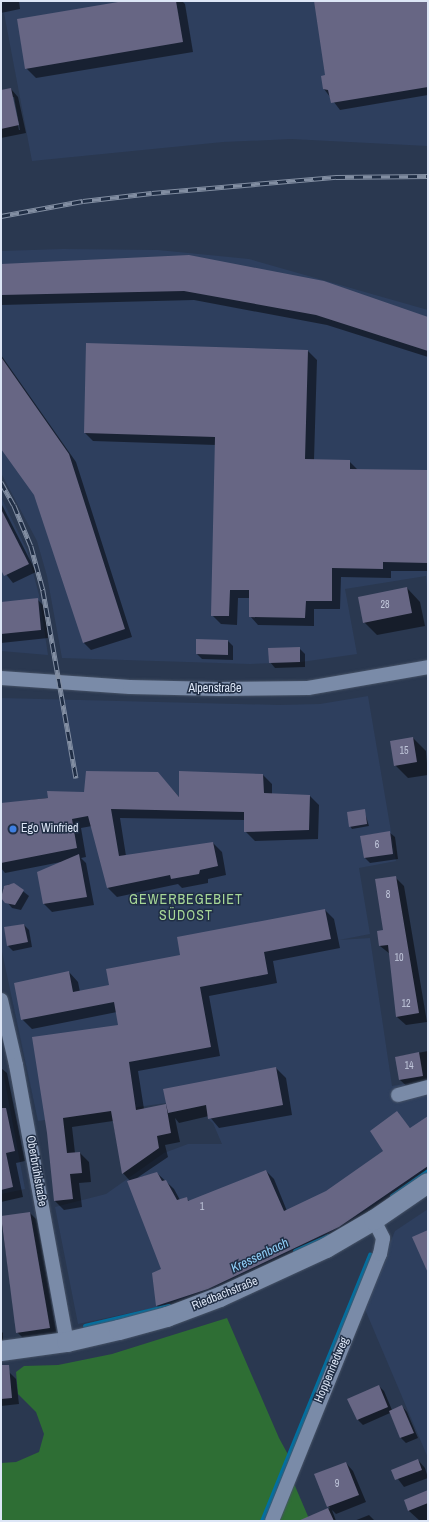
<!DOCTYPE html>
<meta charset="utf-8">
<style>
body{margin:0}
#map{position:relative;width:429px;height:1522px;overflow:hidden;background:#2a3850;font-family:"Archivo Narrow",sans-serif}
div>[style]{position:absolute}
.built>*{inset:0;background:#2e3f5e}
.green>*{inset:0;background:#2e6e34}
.shadow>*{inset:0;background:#0007}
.stream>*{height:4.5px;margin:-2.25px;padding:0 2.25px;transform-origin:2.25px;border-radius:2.25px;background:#0171a2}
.building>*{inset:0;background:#676684}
.roads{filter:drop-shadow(0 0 1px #475367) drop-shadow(0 0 1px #475367)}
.street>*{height:14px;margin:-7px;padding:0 7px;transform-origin:7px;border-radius:7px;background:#7a8ba8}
.secondary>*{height:20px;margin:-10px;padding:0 10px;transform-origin:10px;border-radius:10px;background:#7a8ba8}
.rail>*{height:4.5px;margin-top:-2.25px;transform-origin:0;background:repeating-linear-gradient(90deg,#202e45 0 9px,#828ea2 0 18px);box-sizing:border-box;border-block:1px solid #828ea2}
.dots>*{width:11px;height:11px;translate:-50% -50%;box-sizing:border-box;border:2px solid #202e45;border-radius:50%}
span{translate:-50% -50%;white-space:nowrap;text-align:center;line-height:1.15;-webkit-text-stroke:3px #202e45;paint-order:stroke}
.number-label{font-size:10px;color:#c0c6da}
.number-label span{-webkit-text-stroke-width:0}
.street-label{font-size:12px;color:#dde6f6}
.poi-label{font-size:12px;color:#dde6f6}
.left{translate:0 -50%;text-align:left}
.water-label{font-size:13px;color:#8fcef7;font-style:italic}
.quarter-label{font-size:14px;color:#a6d697;letter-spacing:1px}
.frame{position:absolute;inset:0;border:2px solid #dde6f6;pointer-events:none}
</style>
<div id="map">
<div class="built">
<i style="clip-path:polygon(1px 1px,428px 1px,428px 146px,291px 139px,223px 142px,32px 161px,4px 13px,1px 14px)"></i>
<i style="clip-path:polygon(63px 249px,158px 250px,249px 259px,428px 310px,428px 603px,426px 576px,345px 589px,357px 654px,301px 662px,250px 664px,62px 658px,47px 576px,37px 541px,1px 473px,1px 251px)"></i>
<i style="clip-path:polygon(1px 497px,27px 550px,39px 595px,48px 655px,1px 651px)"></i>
<i style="clip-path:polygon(368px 696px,396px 861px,359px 868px,370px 934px,339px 940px,370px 938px,392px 1086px,428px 1080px,428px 1169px,341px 1228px,203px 1294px,158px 1307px,78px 1324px,55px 1207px,106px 1194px,164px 1153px,188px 1144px,222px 1144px,213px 1123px,208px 1119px,206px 1105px,168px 1113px,166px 1103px,38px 1121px,1px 947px,1px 698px,279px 705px,320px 704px)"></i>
<i style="clip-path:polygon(1px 1061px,25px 1189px,1px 1194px)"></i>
<i style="clip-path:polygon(428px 1209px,428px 1458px,364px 1307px,395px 1231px)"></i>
</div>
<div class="green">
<i style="clip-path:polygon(227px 1318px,279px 1438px,291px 1460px,267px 1521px,1px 1521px,1px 1463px,16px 1462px,39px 1452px,44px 1434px,36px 1412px,18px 1394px,16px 1372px,24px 1366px,58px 1365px,112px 1354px)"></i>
<i style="clip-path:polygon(292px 1479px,310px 1521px,277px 1521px)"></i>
</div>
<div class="shadow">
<i style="clip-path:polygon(1px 1px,19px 1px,20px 9px,1px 13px)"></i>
<i style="clip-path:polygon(130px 1px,182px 1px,185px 4px,193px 52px,36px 78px,26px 68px)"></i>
<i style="clip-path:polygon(315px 1px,428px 1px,428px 95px,340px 110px,324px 89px,326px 75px)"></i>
<i style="clip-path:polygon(evenodd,11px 89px,18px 97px,26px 133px,1px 138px,1px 91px,11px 89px,12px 97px,14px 97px,20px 130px,19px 130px,12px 97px)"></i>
<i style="clip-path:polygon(1px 264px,428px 318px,428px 357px,327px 325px,194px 300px,1px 305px)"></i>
<i style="clip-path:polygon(308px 351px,317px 360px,314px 460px,349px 461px,358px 470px,428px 471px,428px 571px,391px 571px,391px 578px,341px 577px,340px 609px,314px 609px,314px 626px,258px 625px,250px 616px,250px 598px,238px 598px,237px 625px,221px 624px,212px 615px,216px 445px,93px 441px,85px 433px)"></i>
<i style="clip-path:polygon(1px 355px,76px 462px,132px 637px,91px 650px,84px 643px,35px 494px,1px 447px)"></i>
<i style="clip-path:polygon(1px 503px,36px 572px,13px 583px,1px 568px)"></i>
<i style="clip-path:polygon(407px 588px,420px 602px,425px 626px,377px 635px,364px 622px)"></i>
<i style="clip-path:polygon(37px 599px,45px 607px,48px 638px,1px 643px,1px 603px)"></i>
<i style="clip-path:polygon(228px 641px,233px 646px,233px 660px,202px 659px,197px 654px)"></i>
<i style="clip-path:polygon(299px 648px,305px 654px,305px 667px,275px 668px,270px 662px)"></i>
<i style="clip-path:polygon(413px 738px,426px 751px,428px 775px,408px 778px,395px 765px)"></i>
<i style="clip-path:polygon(158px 773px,180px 798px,263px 775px,272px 784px,272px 794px,310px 796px,319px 805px,318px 839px,255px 841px,245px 831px,245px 820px,120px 818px,126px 856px,213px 843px,222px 852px,226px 875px,208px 879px,208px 883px,182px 888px,178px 884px,117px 897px,108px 888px,92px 826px,81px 828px,86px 857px,81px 858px,86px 863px,94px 905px,52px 912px,44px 904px,61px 862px,5px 873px,1px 868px,1px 804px,85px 793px)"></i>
<i style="clip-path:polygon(364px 810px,369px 826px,352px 829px,350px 826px)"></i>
<i style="clip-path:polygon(389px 832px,395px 837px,398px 859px,370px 863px,365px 858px,362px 836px)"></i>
<i style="clip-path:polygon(395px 877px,404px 886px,427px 1022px,406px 1025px,397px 1017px,390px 954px,380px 946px)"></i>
<i style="clip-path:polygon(9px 884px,14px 884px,29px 896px,21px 910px,12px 908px,2px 896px,3px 888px)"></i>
<i style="clip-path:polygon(325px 910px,334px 919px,340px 948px,273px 961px,277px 983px,209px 996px,220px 1056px,138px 1071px,144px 1109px,165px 1105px,168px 1108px,276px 1068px,286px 1078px,292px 1115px,219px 1128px,209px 1116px,179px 1123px,175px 1118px,180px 1142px,165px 1145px,168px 1157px,137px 1178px,157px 1173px,174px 1189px,180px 1200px,186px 1198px,190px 1202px,266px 1171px,274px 1179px,287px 1211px,327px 1192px,384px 1151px,397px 1113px,411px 1129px,428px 1117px,428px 1179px,347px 1234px,165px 1313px,157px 1306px,162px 1269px,130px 1181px,123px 1173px,113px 1121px,72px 1127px,75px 1153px,80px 1153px,89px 1162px,91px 1182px,79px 1183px,82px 1207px,64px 1210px,55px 1201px,48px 1133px,120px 1026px,117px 1012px,32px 1029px,22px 1019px,69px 972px,78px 982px,80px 992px,110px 986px,182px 956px)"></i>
<i style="clip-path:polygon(24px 925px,29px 930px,32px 947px,13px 951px,8px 946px)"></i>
<i style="clip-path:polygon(428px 1051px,428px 1086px,410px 1089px,400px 1080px,396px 1057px)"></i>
<i style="clip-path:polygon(1px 1068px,7px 1073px,25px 1161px,16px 1163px,23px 1197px,1px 1202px)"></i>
<i style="clip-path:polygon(30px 1213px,37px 1220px,57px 1335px,24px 1339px,17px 1332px,1px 1218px)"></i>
<i style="clip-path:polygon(1px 1331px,3px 1333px,3px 1345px,1px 1345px)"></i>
<i style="clip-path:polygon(9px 1372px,16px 1379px,19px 1404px,1px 1406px,1px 1373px)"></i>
<i style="clip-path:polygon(379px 1386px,384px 1391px,392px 1410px,402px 1406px,407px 1412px,418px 1438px,406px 1443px,401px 1438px,390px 1413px,363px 1425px,358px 1420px)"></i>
<i style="clip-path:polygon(418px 1460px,425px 1468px,428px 1478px,404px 1487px,392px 1471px)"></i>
<i style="clip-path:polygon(346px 1463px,353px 1471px,366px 1502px,336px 1514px,332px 1510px,336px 1521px,316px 1521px,314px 1515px,330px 1508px,328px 1506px)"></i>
<i style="clip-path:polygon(428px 1491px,428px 1521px,420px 1521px,409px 1511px,405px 1501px)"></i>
<i style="clip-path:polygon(369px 1515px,375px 1521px,354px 1521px)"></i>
</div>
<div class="stream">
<i style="left:392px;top:1196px;width:44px;rotate:-34.8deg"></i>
<i style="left:295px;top:1251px;width:36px;rotate:-24deg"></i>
<i style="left:85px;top:1326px;width:86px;rotate:-13.4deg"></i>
<i style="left:262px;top:1521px;width:287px;rotate:-67.9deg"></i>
</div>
<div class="building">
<i style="clip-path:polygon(124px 1px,176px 1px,183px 42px,25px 69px,17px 19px)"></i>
<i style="clip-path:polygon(314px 1px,428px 1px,428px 87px,331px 103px,328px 90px,323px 89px,321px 76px,325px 75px)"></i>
<i style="clip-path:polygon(11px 88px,19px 125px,1px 129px,1px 90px)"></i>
<i style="clip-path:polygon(189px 255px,324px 281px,428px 317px,428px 351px,316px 315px,184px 291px,1px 295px,1px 264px)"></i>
<i style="clip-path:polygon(86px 343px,308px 350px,305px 459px,350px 460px,350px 469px,428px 470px,428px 563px,383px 562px,383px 569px,332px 568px,332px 601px,306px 601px,305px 618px,249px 617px,249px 590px,230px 590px,229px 616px,211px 616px,215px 437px,84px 433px)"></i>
<i style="clip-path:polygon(1px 357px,69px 454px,125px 629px,83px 643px,34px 495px,1px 449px)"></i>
<i style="clip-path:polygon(1px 509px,29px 564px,4px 576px,1px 570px)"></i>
<i style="clip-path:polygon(407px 587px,412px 613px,363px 623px,358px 597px)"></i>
<i style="clip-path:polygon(38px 598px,41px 630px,1px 634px,1px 602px)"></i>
<i style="clip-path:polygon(196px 639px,228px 640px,228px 655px,196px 654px)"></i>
<i style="clip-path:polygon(300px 647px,300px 662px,269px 663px,268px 648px)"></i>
<i style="clip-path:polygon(413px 737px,417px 762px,394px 766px,390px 741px)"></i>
<i style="clip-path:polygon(86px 771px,158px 772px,179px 797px,179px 771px,263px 774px,264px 793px,310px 795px,309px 830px,244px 832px,244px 812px,111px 809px,119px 856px,213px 842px,218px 866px,200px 870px,199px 874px,171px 879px,170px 875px,107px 888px,88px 816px,72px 819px,77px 848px,1px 863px,1px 803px,48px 798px,47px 791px,84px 792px)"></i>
<i style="clip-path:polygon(365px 809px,367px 824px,349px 827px,347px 812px)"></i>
<i style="clip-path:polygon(390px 831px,393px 854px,364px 858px,360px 836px)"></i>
<i style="clip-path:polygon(79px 854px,87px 897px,43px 904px,37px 872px)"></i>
<i style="clip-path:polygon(396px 876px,419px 1013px,396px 1017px,388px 945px,379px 946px,377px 931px,383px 930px,375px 879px)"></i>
<i style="clip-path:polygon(14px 883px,24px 890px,15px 905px,5px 903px,1px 898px,4px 886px)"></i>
<i style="clip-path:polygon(325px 909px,331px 939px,264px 952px,268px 974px,200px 987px,211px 1047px,129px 1062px,136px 1110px,166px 1104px,171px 1133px,157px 1136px,159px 1148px,122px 1174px,111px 1111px,63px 1118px,67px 1153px,80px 1152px,82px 1173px,70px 1174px,73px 1199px,54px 1201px,47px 1133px,32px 1037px,118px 1025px,114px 1002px,21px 1020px,14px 983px,69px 971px,73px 992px,109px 985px,106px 969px,180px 955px,177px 937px)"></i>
<i style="clip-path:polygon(24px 924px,28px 942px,7px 946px,4px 927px)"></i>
<i style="clip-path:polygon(419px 1052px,423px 1076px,399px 1080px,395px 1057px)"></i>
<i style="clip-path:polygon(276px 1067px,283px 1105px,208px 1119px,206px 1105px,168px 1113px,163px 1089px)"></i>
<i style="clip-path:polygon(1px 1108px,6px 1108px,15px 1151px,6px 1153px,13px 1187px,1px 1190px)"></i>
<i style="clip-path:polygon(397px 1111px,410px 1128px,428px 1116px,428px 1166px,339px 1227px,208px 1289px,156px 1306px,152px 1273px,161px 1269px,127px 1181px,157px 1172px,162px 1181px,166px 1180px,177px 1200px,187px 1197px,188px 1201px,266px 1170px,284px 1211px,326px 1191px,383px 1151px,370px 1131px)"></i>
<i style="clip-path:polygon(30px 1212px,50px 1328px,16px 1333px,1px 1216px)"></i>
<i style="clip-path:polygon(428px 1230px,428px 1273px,412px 1237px)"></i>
<i style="clip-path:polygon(1px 1365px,9px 1365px,12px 1398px,1px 1399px)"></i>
<i style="clip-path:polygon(379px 1385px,388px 1407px,357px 1420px,347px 1399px)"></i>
<i style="clip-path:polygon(402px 1405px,414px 1433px,400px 1438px,389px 1411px)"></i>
<i style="clip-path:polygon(418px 1459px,422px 1470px,395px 1480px,391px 1470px)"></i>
<i style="clip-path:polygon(346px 1462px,359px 1495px,327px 1507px,314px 1474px)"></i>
<i style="clip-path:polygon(428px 1490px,428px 1503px,408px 1511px,404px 1500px)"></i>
<i style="clip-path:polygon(328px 1508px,334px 1521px,298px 1521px)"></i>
</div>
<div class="roads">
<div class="street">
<i style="left:1px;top:678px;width:129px;rotate:4deg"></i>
<i style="left:130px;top:687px;width:88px;rotate:1.3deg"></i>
<i style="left:218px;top:689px;width:90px;rotate:-0.6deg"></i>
<i style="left:308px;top:688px;width:122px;rotate:-9.9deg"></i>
<i style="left:1px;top:1000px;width:67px;rotate:77deg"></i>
<i style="left:16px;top:1065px;width:282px;rotate:79.6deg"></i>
<i style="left:398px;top:1095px;width:31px;rotate:-15deg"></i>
<i style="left:272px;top:1521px;width:288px;rotate:-68deg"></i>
<i style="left:380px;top:1254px;width:16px;rotate:-79deg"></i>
<i style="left:383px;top:1238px;width:20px;rotate:-117deg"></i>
</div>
<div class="secondary">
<i style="left:1px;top:1351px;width:67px;rotate:-7.8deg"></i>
<i style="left:67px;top:1342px;width:53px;rotate:-13deg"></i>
<i style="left:119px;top:1330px;width:50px;rotate:-15.2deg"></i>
<i style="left:167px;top:1317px;width:57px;rotate:-20.7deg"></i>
<i style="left:220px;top:1297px;width:117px;rotate:-24.8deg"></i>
<i style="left:326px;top:1248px;width:56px;rotate:-30.3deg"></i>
<i style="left:374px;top:1220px;width:65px;rotate:-34.4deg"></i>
</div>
</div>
<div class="rail">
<i style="left:1px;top:216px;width:83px;rotate:-10.4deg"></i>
<i style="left:83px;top:201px;width:69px;rotate:-6.6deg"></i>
<i style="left:152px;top:193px;width:185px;rotate:-5deg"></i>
<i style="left:336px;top:177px;width:92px;rotate:-0.6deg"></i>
<i style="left:1px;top:482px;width:26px;rotate:61deg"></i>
<i style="left:14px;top:505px;width:44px;rotate:67.5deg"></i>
<i style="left:31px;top:546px;width:46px;rotate:74.7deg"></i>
<i style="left:43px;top:590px;width:191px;rotate:80deg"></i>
</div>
<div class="dots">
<i style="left:13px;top:829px;background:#3f7fe0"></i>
</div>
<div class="number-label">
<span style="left:385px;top:605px">28</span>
<span style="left:404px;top:751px">15</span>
<span style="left:377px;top:845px">6</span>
<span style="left:388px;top:895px">8</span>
<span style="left:399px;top:958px">10</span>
<span style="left:406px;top:1004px">12</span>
<span style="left:409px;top:1066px">14</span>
<span style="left:202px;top:1207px">1</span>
<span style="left:337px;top:1484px">9</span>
</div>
<div class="street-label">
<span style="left:215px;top:689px">Alpenstraße</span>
<span style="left:36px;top:1171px;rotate:80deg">Oberbrühlstraße</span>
<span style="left:225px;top:1294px;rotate:-22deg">Riedbachstraße</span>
<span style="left:332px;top:1370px;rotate:-67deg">Hoppenriedweg</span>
</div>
<div class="poi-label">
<span class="left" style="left:21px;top:829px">Ego Winfried</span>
</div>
<div class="water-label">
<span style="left:260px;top:1256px;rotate:-26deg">Kressenbach</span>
</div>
<div class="quarter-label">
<span style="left:186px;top:907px">GEWERBEGEBIET<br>SÜDOST</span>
</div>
<div class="frame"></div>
</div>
